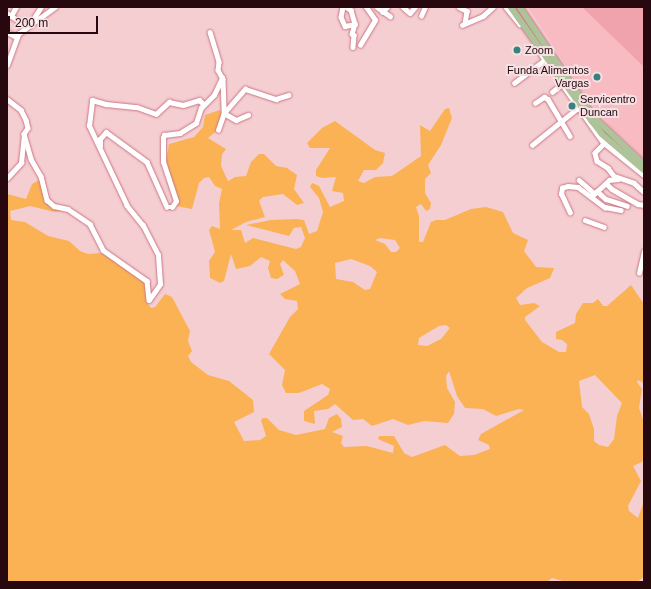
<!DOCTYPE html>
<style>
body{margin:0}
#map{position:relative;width:651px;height:589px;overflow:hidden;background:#f5ced2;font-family:Helvetica,sans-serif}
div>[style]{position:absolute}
.built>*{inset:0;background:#f8bbc2}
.green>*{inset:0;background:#fab255}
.water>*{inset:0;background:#f1a3ad}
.roads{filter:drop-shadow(0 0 1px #cc7683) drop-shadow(0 0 1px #cc7683)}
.minor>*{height:4.5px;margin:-2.25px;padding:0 2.25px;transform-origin:2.25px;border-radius:2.25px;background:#fff}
.major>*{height:5.5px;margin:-2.75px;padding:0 2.75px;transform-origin:2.75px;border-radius:2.75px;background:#afc39b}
.dots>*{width:11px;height:11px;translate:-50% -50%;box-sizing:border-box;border:2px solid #f5e1e3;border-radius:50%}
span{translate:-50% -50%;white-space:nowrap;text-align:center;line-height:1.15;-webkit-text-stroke:4px #f5e1e3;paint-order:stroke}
.poi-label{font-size:11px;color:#28080f}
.left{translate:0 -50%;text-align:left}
.right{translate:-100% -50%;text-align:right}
.frame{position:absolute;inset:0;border:8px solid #28080f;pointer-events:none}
.scale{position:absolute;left:8px;top:16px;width:90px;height:18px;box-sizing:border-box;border:2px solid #28080f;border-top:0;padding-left:5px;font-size:12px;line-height:14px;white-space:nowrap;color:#28080f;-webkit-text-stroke:3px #f5e1e3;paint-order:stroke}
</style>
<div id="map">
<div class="built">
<i style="clip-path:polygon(528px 7px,583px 7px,644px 67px,644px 158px,608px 124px,584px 94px)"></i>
</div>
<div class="green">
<i style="clip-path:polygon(evenodd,449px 108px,452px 118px,441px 145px,428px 165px,431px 173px,425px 179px,425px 193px,431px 203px,430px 209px,426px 211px,421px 204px,416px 207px,419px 216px,419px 242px,423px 242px,431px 222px,436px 220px,445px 220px,471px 209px,486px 207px,503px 212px,513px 233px,528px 240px,524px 251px,536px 267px,554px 268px,550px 278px,527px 288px,516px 298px,520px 305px,534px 303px,540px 306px,525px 317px,525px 320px,542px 342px,559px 352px,566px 352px,567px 344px,562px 340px,556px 339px,556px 332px,575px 323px,576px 314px,583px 303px,593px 303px,598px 299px,603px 306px,607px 306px,631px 285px,644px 304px,644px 383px,638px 380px,637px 382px,642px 389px,639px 408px,644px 422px,644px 458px,642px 462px,633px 466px,641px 481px,628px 506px,629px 511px,638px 518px,644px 501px,644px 577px,637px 582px,566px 582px,552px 578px,547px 582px,7px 582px,7px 194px,26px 199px,32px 184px,39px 180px,50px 202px,65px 210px,55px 212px,30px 206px,10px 211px,11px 220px,25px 222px,48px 236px,69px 241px,80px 251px,88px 254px,102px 253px,149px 285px,148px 304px,151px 308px,155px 307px,165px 294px,172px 297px,190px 331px,188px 341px,192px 351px,188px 356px,191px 362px,208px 375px,229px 381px,253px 400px,254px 412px,234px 422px,244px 441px,260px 440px,266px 436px,261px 420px,263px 418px,267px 418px,279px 430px,296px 435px,325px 429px,329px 418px,337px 414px,341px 419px,342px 427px,332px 432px,343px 436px,341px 443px,344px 447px,367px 446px,393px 453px,394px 446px,378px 439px,379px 436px,394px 436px,404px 453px,412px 457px,445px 445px,460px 456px,474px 455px,490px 449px,489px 445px,478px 440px,481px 434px,524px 410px,519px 409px,496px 416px,483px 409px,465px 408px,457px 396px,449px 371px,446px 376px,447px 388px,455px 402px,454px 414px,448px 423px,424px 421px,408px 425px,393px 419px,372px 426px,363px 419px,353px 420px,335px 404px,328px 409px,314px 411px,315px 424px,304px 421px,304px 411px,328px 395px,330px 389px,322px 384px,299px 393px,286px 393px,282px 385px,285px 370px,269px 354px,290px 317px,298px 309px,297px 301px,285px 299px,280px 294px,300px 284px,295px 271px,283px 260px,280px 264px,284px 275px,277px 279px,271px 278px,268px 268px,270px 261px,261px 257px,250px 266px,236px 269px,231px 254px,224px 281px,220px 283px,210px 278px,209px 261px,215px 252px,209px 230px,212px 226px,220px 229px,219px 203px,222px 189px,215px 186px,209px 177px,204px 178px,199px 183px,192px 209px,176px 206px,177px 200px,166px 161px,169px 144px,194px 137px,203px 127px,205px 115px,220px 110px,222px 115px,218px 130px,208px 138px,226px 149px,222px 154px,221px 166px,228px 181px,235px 177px,246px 176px,251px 162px,259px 154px,264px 154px,276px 166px,287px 168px,297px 175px,294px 189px,304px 203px,297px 205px,283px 194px,263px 197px,259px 201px,265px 217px,246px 222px,231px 230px,241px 230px,245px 243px,253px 238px,296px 249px,301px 247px,305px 238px,301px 227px,294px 228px,289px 236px,246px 225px,271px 220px,296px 219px,304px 220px,309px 234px,317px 231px,323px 212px,319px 198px,310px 187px,312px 183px,319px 186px,330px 207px,344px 201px,343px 193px,332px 191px,336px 177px,322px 178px,316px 176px,316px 170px,330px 148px,310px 148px,307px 143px,322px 128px,335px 121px,375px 150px,385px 153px,383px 163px,376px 170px,364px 170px,358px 181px,364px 183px,375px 177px,392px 176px,421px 156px,420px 125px,430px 131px,445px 109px,449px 108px,380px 238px,395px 240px,400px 248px,396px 252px,391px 252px,385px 244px,375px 240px,380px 238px,449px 108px,351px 259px,370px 266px,377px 272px,370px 289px,365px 290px,353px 282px,336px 279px,335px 263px,351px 259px,449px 108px,439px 326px,446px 325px,450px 328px,441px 339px,427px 346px,418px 345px,419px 338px,439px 326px,449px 108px,595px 375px,622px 403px,617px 416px,614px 439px,608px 447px,599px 445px,594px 441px,594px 429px,589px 414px,582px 407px,579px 381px,595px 375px)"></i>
</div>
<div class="water">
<i style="clip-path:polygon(644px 7px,644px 67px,583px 8px,583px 7px)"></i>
</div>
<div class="roads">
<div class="minor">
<i style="left:343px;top:7px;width:10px;rotate:101deg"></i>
<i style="left:341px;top:17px;width:10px;rotate:66deg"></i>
<i style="left:345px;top:26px;width:10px;rotate:-11deg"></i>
<i style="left:346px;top:7px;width:6px;rotate:31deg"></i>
<i style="left:351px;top:10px;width:15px;rotate:74deg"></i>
<i style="left:355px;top:24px;width:10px;rotate:107deg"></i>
<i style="left:352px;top:34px;width:2px;rotate:27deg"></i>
<i style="left:354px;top:35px;width:12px;rotate:95deg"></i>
<i style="left:377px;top:7px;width:16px;rotate:35deg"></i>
<i style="left:403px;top:7px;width:9px;rotate:41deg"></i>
<i style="left:410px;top:13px;width:8px;rotate:-50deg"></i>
<i style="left:459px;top:7px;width:9px;rotate:27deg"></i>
<i style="left:467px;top:11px;width:12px;rotate:99deg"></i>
<i style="left:506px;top:7px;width:22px;rotate:51deg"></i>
<i style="left:382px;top:12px;width:7px;rotate:-45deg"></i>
<i style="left:7px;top:13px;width:23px;rotate:34deg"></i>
<i style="left:11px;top:16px;width:10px;rotate:-61deg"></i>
<i style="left:421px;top:16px;width:10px;rotate:-66deg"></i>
<i style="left:462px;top:25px;width:23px;rotate:-23deg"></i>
<i style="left:483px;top:16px;width:13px;rotate:-42deg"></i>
<i style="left:29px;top:26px;width:22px;rotate:-58deg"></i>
<i style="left:7px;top:32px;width:11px;rotate:27deg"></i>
<i style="left:210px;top:32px;width:31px;rotate:73deg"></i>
<i style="left:219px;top:62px;width:8px;rotate:97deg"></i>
<i style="left:218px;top:70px;width:10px;rotate:61deg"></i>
<i style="left:223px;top:79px;width:34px;rotate:88deg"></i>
<i style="left:224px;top:113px;width:14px;rotate:30deg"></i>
<i style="left:236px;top:120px;width:13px;rotate:-23deg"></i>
<i style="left:360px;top:45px;width:29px;rotate:-59deg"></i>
<i style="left:375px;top:20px;width:16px;rotate:-125deg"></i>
<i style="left:539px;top:51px;width:23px;rotate:56deg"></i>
<i style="left:7px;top:65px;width:33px;rotate:-70deg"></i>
<i style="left:18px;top:34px;width:46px;rotate:-36.1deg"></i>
<i style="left:514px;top:83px;width:39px;rotate:-37deg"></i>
<i style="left:562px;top:84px;width:71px;rotate:54.7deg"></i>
<i style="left:603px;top:142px;width:53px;rotate:38.8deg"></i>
<i style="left:552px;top:92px;width:13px;rotate:-39deg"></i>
<i style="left:7px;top:99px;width:18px;rotate:38deg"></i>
<i style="left:21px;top:110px;width:11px;rotate:63deg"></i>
<i style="left:26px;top:120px;width:8px;rotate:76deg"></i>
<i style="left:28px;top:128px;width:7px;rotate:124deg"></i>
<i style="left:24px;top:134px;width:26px;rotate:74deg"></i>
<i style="left:31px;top:159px;width:20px;rotate:60deg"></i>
<i style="left:41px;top:176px;width:25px;rotate:76deg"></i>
<i style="left:47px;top:200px;width:9px;rotate:41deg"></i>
<i style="left:54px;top:206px;width:14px;rotate:12deg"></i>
<i style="left:68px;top:209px;width:27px;rotate:34deg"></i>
<i style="left:90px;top:224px;width:29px;rotate:63deg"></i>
<i style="left:103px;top:250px;width:54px;rotate:35.2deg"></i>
<i style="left:147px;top:281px;width:19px;rotate:84deg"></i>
<i style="left:149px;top:300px;width:19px;rotate:-55deg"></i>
<i style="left:160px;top:284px;width:29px;rotate:-94deg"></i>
<i style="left:158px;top:255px;width:33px;rotate:-117deg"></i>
<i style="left:143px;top:226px;width:26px;rotate:-129deg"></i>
<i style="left:127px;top:206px;width:89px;rotate:-115.4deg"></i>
<i style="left:89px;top:126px;width:26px;rotate:-83deg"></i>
<i style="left:92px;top:100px;width:15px;rotate:16deg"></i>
<i style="left:106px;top:104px;width:31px;rotate:6deg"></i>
<i style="left:137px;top:107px;width:20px;rotate:20deg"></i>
<i style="left:156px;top:114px;width:18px;rotate:-43deg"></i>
<i style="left:169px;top:102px;width:14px;rotate:12deg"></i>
<i style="left:183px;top:105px;width:17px;rotate:-17deg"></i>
<i style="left:199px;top:100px;width:6px;rotate:39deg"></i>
<i style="left:535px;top:103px;width:11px;rotate:-34deg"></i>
<i style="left:544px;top:97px;width:4px;rotate:27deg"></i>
<i style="left:548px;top:99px;width:43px;rotate:59.3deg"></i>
<i style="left:218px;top:130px;width:18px;rotate:-71deg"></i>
<i style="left:224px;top:113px;width:32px;rotate:-49deg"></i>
<i style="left:245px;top:89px;width:33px;rotate:18deg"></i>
<i style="left:276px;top:99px;width:13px;rotate:-18deg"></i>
<i style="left:605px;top:143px;width:14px;rotate:135deg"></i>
<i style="left:595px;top:153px;width:8px;rotate:76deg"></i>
<i style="left:597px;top:161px;width:13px;rotate:32deg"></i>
<i style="left:608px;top:168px;width:10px;rotate:53deg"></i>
<i style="left:614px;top:176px;width:21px;rotate:19deg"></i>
<i style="left:634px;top:183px;width:13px;rotate:42deg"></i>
<i style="left:532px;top:145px;width:60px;rotate:-39deg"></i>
<i style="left:100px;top:146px;width:7px;rotate:-90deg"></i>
<i style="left:100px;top:139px;width:9px;rotate:-49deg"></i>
<i style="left:106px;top:132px;width:51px;rotate:36.2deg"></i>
<i style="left:147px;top:162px;width:49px;rotate:66deg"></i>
<i style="left:167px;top:207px;width:5px"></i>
<i style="left:172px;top:207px;width:7px;rotate:-56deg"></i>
<i style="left:176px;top:201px;width:41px;rotate:-108.4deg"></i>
<i style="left:163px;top:162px;width:24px;rotate:-90deg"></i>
<i style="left:163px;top:138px;width:3px;rotate:-72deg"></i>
<i style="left:164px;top:135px;width:16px;rotate:-7deg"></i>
<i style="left:180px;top:133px;width:19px;rotate:-32deg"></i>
<i style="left:196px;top:123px;width:16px;rotate:-72deg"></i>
<i style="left:201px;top:108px;width:18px;rotate:-45deg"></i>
<i style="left:214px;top:95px;width:19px;rotate:-65deg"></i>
<i style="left:7px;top:178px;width:21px;rotate:-47deg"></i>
<i style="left:21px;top:163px;width:29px;rotate:-84deg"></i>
<i style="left:579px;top:180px;width:20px;rotate:41deg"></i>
<i style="left:606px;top:183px;width:8px;rotate:45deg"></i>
<i style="left:612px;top:189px;width:30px;rotate:30deg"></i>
<i style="left:638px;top:204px;width:6px;rotate:9deg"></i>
<i style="left:597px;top:191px;width:12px;rotate:42deg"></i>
<i style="left:606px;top:199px;width:22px;rotate:18deg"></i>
<i style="left:591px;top:197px;width:25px;rotate:-43deg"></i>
<i style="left:609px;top:180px;width:9px;rotate:-6deg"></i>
<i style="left:570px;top:213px;width:21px;rotate:-115deg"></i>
<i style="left:561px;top:194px;width:6px;rotate:-81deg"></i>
<i style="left:562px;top:188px;width:6px;rotate:-18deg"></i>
<i style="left:568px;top:186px;width:10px;rotate:6deg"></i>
<i style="left:578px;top:187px;width:34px;rotate:37deg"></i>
<i style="left:605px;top:207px;width:16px;rotate:11deg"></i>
<i style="left:585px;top:220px;width:20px;rotate:20deg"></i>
<i style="left:639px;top:273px;width:22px;rotate:-77deg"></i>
</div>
<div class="major">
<i style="left:511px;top:7px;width:140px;rotate:54.6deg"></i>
<i style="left:592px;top:121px;width:16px;rotate:52deg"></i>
<i style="left:602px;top:134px;width:55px;rotate:40.6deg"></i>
<i style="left:520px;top:7px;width:134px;rotate:56deg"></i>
<i style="left:595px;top:118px;width:67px;rotate:43.2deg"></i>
</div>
</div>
<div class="dots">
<i style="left:517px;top:50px;background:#39817e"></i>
<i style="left:597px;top:77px;background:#39817e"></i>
<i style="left:572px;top:106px;background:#39817e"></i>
</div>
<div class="poi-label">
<span class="left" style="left:525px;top:50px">Zoom</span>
<span class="right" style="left:589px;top:77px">Funda Alimentos<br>Vargas</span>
<span class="left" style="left:580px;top:106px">Servicentro<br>Duncan</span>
</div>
<div class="frame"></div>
<div class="scale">200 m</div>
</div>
